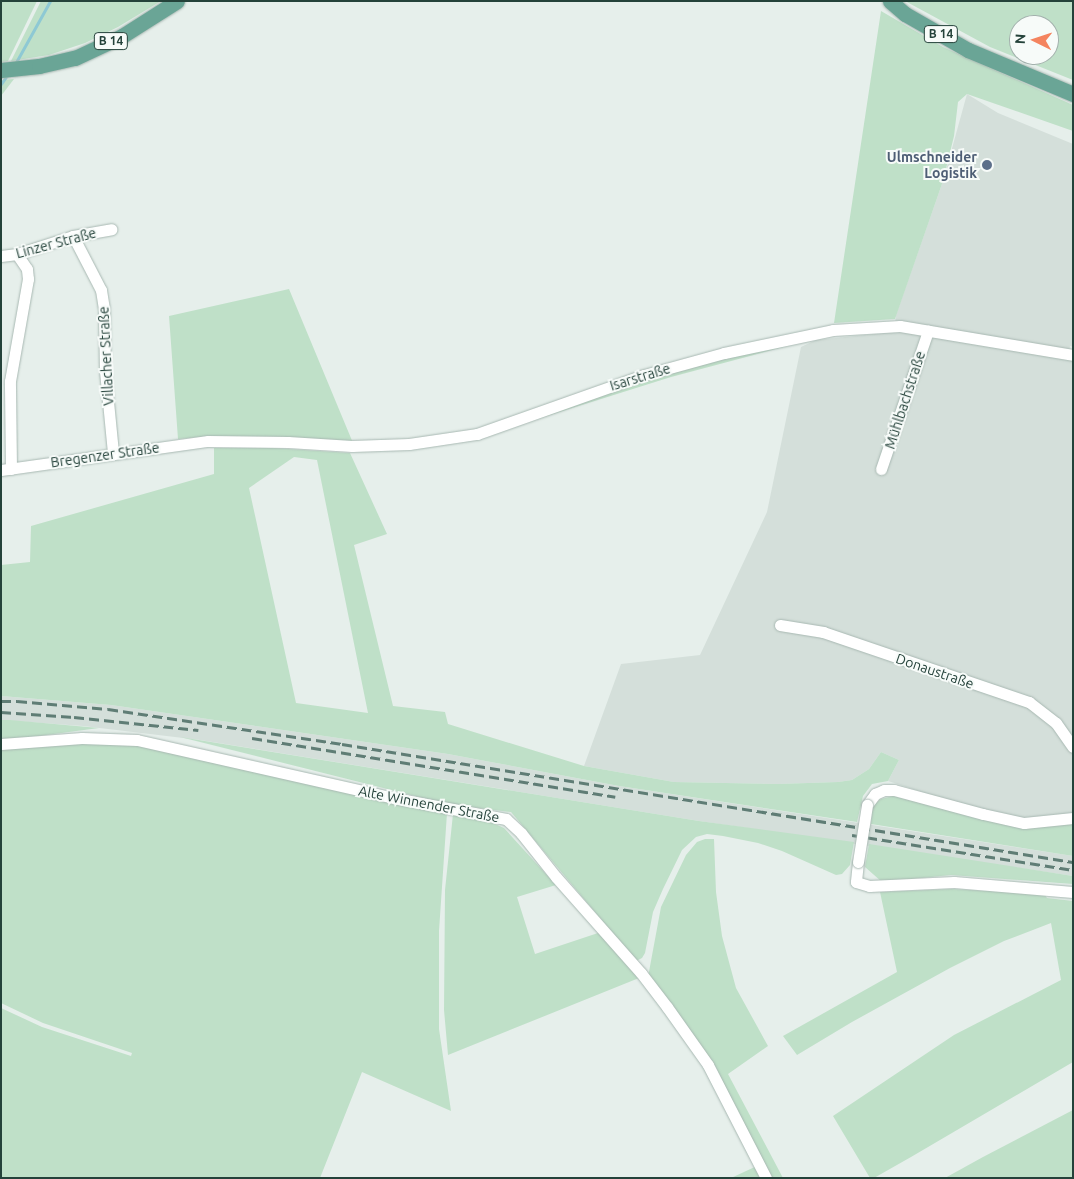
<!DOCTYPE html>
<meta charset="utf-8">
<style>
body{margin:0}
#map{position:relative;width:1074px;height:1179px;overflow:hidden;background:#e6efeb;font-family:Ubuntu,sans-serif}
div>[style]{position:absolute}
.built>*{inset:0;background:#d4dfda}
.green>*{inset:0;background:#bfe0c8}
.stream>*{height:3px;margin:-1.5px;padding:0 1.5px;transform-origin:1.5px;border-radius:1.5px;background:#8ec9d4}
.roads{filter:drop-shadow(0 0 1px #a8b8b2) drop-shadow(0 0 1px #a8b8b2)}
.minor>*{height:11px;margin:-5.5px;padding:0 5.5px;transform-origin:5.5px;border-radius:5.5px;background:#fff}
.primary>*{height:15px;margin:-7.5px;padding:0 7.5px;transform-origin:7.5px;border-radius:7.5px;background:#6aa596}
.rail>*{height:3px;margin-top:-1.5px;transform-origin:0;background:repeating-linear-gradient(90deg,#5f7d75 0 10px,transparent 0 15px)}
.bridges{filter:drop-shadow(0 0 1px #a8b8b2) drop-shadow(0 0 1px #a8b8b2)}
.minor-bridge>*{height:11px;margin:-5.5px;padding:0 5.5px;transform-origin:5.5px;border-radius:5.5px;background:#fff}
.dots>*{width:14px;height:14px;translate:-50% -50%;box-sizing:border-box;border:2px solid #f7fbf9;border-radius:50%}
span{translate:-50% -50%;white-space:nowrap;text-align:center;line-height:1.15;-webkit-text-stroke:4px #f7fbf9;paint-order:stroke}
.shield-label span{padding:1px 4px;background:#f7fbf9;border:1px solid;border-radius:4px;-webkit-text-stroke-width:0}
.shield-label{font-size:12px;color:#24423a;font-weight:700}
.service-label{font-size:14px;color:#4e5e75;font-weight:700}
.right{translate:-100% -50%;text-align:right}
.street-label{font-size:14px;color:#24423a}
.frame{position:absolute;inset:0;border:2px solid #24423a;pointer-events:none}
.north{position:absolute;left:1009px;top:15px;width:50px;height:50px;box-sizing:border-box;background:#f7fbf9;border:1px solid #a3b1ad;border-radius:50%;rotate:274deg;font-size:14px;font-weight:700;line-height:20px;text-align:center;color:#24423a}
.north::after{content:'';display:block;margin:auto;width:18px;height:22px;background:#f4845f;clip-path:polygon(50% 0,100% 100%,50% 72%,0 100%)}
</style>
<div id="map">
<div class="built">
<i style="clip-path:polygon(967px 94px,998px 113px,1073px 144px,1073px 347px,1070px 346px,1068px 358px,1073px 360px,1073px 813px,1056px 816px,1020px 818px,956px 803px,888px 781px,899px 760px,881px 752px,869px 769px,852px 780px,838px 782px,778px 784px,674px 782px,584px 766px,621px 664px,700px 655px,767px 512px,801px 347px,816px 340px,894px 332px,896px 315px,943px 181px)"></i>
<i style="clip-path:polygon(1px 696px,111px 705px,448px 754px,619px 786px,1073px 856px,1073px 876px,699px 821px,200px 740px,83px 726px,1px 720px)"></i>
</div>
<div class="green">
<i style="clip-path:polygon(1px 1px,37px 1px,8px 61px,1px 62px)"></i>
<i style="clip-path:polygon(41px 1px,161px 1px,118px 27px,85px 43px,49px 55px,11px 61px)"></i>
<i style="clip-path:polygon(evenodd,905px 1px,1073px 1px,1073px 80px,990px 47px,905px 1px,1019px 25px,1049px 25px,1049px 55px,1019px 55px,1019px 25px)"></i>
<i style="clip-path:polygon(881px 11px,943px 47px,1073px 105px,1073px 131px,967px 94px,958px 102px,954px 136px,943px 181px,895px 319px,834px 323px)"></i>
<i style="clip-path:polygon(14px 79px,1px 96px,1px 80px)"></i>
<i style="clip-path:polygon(289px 289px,353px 443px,213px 436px,178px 439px,169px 316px)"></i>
<i style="clip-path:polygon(802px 342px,671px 377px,477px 438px,458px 440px,671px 372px,722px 358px)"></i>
<i style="clip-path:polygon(evenodd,214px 448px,273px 448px,350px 453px,387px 534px,354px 545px,393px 706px,445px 712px,448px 724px,584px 766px,674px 782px,778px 784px,838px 782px,852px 780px,869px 769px,881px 752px,899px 760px,888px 781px,872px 784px,863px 796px,857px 822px,619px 786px,448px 754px,111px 705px,1px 696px,1px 565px,30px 562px,31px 526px,214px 474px,214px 448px,294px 457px,317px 460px,368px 713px,296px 703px,249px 488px,294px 457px)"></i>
<i style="clip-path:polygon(1px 720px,10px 720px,99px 728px,1px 741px)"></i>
<i style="clip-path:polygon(180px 737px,699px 821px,854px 842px,850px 865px,842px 874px,836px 875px,782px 851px,758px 843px,723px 836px,707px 834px,696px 837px,682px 850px,663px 889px,653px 912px,645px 953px,642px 958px,636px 961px,511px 812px,447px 804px)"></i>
<i style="clip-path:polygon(81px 741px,136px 744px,447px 813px,439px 931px,439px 1029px,451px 1111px,362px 1072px,320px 1178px,1px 1178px,1px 1008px,42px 1027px,131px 1056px,132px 1053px,43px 1023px,1px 1003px,1px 748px)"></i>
<i style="clip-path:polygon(893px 796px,1024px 829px,1073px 822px,1073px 856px,871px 824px,872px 809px,875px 804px,881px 799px)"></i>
<i style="clip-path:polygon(453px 814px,484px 819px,504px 828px,556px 885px,517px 897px,535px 954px,601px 932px,639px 978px,448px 1055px,444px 1010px,445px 890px)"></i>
<i style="clip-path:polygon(705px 839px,714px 839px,716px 892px,722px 936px,736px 988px,768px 1046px,728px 1074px,783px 1178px,772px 1178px,720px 1081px,648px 977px,661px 907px,686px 855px,697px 842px)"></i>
<i style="clip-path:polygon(869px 844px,1073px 876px,1073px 884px,951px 875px,882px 882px,865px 867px)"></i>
<i style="clip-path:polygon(952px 889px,1044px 894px,1047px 898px,1073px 901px,1073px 1062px,911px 1157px,874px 1178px,870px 1178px,833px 1116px,954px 1035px,1061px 980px,1051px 923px,1004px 941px,950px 968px,852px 1022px,797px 1055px,783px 1036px,897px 972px,880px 892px)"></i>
<i style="clip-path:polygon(1073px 1110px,1073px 1178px,945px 1178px,983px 1157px)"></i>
<i style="clip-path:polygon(759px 1165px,766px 1178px,731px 1178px)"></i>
</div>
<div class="stream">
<i style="left:15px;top:64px;width:72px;rotate:-60.9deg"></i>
<i style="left:1px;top:84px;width:11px;rotate:-56deg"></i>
</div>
<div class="roads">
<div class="minor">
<i style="left:73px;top:236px;width:61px;rotate:62.6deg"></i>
<i style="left:101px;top:290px;width:19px;rotate:81deg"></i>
<i style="left:104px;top:309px;width:62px;rotate:89.1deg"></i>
<i style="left:105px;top:371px;width:82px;rotate:84.4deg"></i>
<i style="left:1px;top:256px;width:16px;rotate:-7deg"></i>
<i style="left:17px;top:254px;width:59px;rotate:-17.8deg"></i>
<i style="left:73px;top:236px;width:39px;rotate:-10deg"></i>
<i style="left:11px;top:469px;width:88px;rotate:-90.7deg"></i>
<i style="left:10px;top:381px;width:104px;rotate:-80deg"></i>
<i style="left:28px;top:279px;width:10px;rotate:-96deg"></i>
<i style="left:27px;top:269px;width:18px;rotate:-124deg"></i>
<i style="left:881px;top:469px;width:146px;rotate:-71.2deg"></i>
<i style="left:1px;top:470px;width:209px;rotate:-8deg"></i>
<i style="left:208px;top:441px;width:80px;rotate:0.7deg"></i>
<i style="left:288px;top:442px;width:64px;rotate:3.6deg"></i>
<i style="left:352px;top:446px;width:57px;rotate:-2deg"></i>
<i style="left:409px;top:444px;width:69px;rotate:-8.4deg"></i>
<i style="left:477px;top:434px;width:177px;rotate:-19.5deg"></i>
<i style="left:644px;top:375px;width:83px;rotate:-15.4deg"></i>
<i style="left:724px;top:353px;width:111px;rotate:-11.9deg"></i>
<i style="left:833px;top:330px;width:67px;rotate:-3.4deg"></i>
<i style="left:900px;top:326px;width:175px;rotate:9.5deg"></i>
<i style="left:780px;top:625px;width:44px;rotate:9.2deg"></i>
<i style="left:823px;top:632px;width:218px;rotate:18.8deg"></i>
<i style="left:1029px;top:702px;width:34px;rotate:38deg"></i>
<i style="left:1056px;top:723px;width:29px;rotate:55deg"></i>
<i style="left:1px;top:744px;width:81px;rotate:-4.2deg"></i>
<i style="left:82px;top:738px;width:55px;rotate:2.1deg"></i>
<i style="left:137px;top:740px;width:263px;rotate:12.7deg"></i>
<i style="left:394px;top:798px;width:114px;rotate:10.6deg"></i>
<i style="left:506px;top:819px;width:21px;rotate:43deg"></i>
<i style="left:521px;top:833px;width:56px;rotate:51.5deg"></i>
<i style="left:556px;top:877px;width:128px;rotate:48.5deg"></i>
<i style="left:641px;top:973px;width:43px;rotate:52.6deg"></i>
<i style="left:667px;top:1007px;width:71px;rotate:54.7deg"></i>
<i style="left:708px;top:1065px;width:127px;rotate:62.8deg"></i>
<i style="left:867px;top:805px;width:14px;rotate:-54deg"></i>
<i style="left:875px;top:794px;width:10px;rotate:-24deg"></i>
<i style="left:884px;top:790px;width:10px"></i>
<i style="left:894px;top:790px;width:92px;rotate:15.1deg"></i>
<i style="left:983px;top:814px;width:42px;rotate:12.4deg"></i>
<i style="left:1024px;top:823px;width:49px;rotate:-5.8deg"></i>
<i style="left:858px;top:862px;width:20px;rotate:96deg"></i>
<i style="left:856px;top:882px;width:14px;rotate:17deg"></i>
<i style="left:869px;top:886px;width:85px;rotate:-2.7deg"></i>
<i style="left:954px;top:882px;width:119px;rotate:4.8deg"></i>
</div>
<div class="primary">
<i style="left:890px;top:1px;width:20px;rotate:41deg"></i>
<i style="left:905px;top:14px;width:73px;rotate:29.7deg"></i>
<i style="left:968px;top:50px;width:114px;rotate:22.7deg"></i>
<i style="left:1px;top:70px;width:38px;rotate:-6deg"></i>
<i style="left:39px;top:66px;width:37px;rotate:-13deg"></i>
<i style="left:75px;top:58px;width:52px;rotate:-25.1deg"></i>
<i style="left:122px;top:36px;width:65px;rotate:-32.5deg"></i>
</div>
</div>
<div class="rail">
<i style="left:1px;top:701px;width:16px"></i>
<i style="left:17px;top:701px;width:91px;rotate:5deg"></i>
<i style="left:108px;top:709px;width:237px;rotate:8.5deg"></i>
<i style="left:342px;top:744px;width:740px;rotate:9.17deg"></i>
<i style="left:1px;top:712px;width:73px;rotate:3.9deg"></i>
<i style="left:74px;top:717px;width:125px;rotate:6deg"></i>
<i style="left:252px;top:738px;width:368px;rotate:9.2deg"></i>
<i style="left:852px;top:835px;width:224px;rotate:9deg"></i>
</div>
<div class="bridges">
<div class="minor-bridge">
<i style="left:858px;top:862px;width:58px;rotate:-81deg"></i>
</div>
</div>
<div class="dots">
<i style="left:987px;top:165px;background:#5c6f8a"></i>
</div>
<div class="shield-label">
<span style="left:941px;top:34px">B 14</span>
<span style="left:111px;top:41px">B 14</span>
</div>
<div class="service-label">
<span class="right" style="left:977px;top:165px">Ulmschneider<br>Logistik</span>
</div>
<div class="street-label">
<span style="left:56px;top:243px;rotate:-15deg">Linzer Straße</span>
<span style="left:106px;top:356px;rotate:-93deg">Villacher Straße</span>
<span style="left:640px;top:377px;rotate:-17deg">Isarstraße</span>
<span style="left:905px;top:400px;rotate:-72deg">Mühlbachstraße</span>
<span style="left:105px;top:455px;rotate:-8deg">Bregenzer Straße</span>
<span style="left:935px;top:671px;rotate:19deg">Donaustraße</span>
<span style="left:429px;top:804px;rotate:11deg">Alte Winnender Straße</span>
</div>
<div class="frame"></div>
<div class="north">N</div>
</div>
